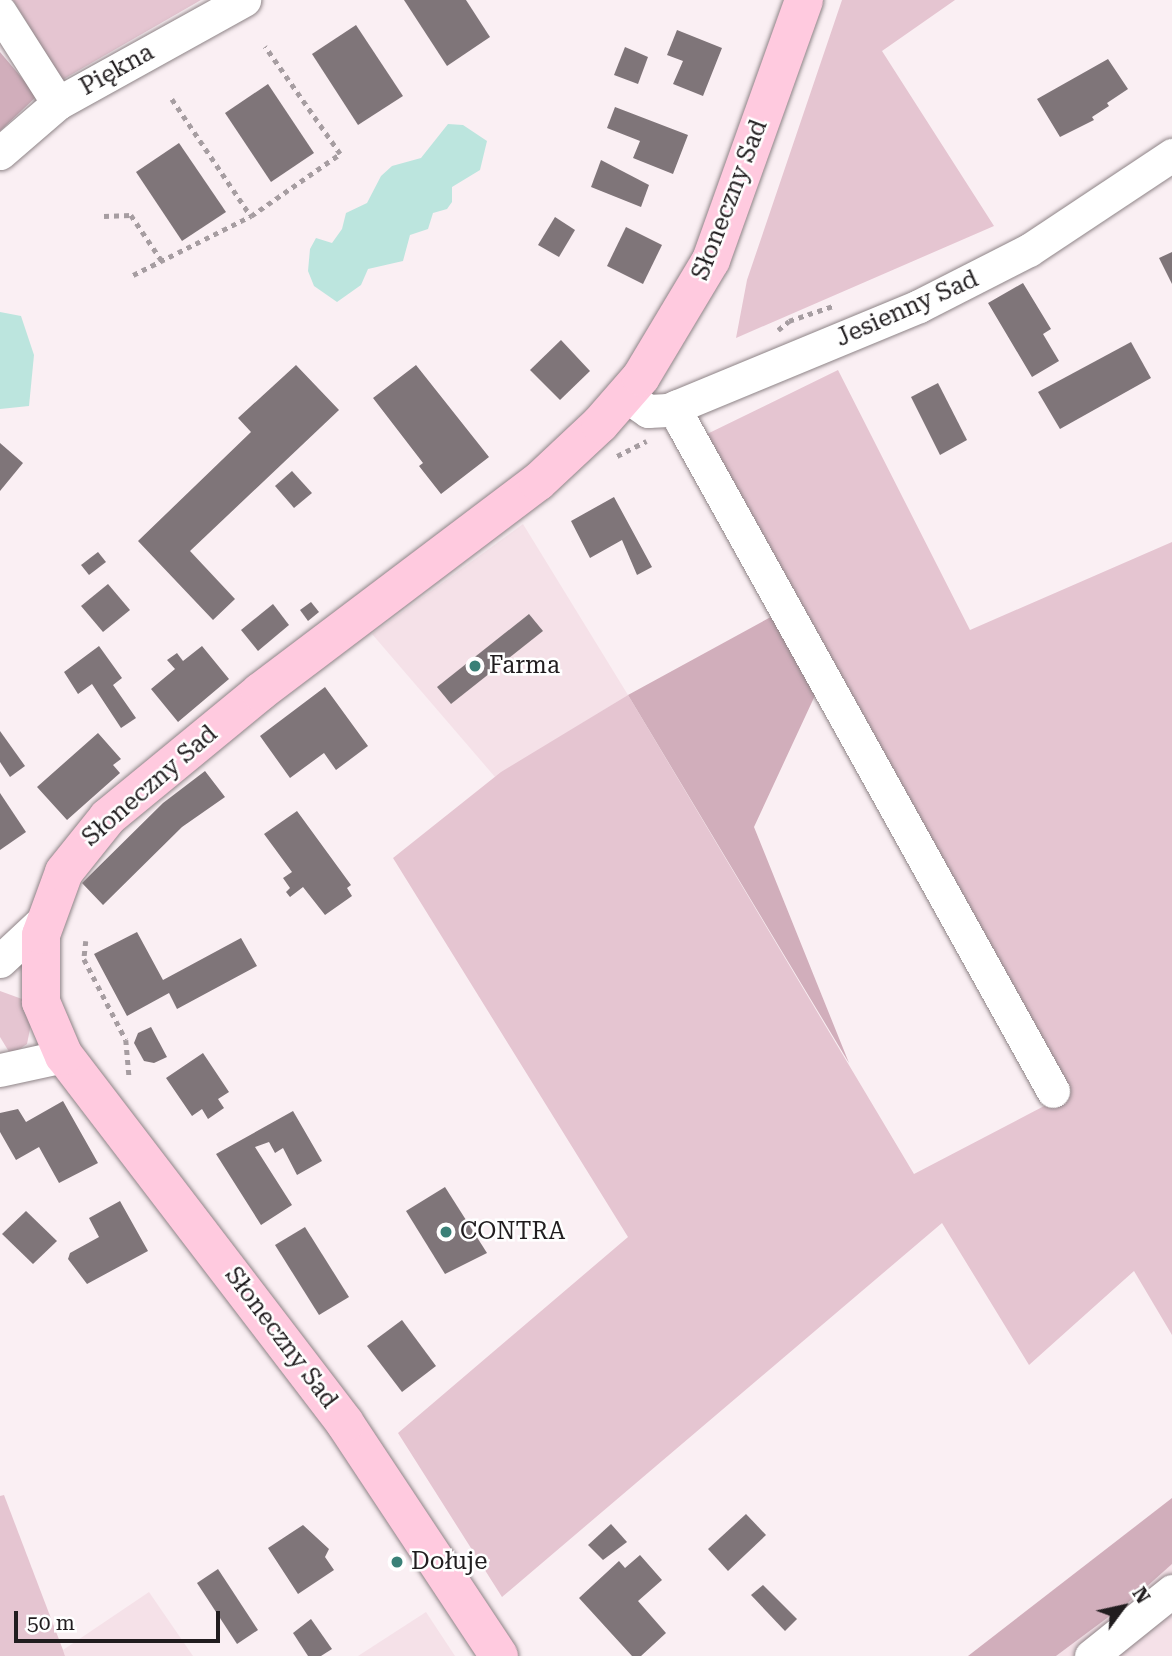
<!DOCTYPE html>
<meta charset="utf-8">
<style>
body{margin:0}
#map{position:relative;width:1172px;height:1656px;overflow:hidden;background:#faeff3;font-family:"Roboto Serif",serif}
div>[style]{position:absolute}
.built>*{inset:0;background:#f5e1e8}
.green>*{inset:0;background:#e5c5d1}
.forest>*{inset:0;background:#d1aebb}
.water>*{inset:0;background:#bce5de}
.building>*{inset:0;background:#7f7579}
.path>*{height:4.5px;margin-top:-2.25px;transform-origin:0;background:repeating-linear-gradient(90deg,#a69da1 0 5px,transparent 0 10px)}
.roads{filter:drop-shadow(0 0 2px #8e8487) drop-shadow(0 0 2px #8e8487)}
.minor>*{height:33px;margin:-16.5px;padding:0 16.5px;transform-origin:16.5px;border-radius:16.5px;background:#fff}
.major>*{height:38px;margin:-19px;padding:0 19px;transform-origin:19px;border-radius:19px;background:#ffcadf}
.dots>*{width:19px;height:19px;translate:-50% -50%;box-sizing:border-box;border:4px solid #fff;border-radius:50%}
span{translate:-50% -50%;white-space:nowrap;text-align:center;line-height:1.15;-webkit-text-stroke:5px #fff;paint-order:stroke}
.street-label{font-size:24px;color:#211d1f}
.poi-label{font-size:24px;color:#211d1f}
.left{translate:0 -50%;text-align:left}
.north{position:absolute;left:1088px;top:1572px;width:70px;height:70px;-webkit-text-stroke:5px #fff;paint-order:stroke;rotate:57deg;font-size:19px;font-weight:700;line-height:28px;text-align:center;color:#211d1f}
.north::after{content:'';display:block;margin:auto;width:24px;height:32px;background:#211d1f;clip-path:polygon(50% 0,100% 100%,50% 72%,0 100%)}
.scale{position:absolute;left:14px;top:1611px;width:206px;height:32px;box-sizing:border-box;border:4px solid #211d1f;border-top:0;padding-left:9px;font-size:21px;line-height:24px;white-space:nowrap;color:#211d1f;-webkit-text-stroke:5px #fff;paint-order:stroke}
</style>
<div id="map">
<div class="built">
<i style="clip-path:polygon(523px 524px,628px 695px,495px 777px,372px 634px)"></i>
<i style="clip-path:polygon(1172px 1564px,1172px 1656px,1056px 1656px,1134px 1598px)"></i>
<i style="clip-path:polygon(149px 1592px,193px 1656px,65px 1656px,63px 1650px)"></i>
<i style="clip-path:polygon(426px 1612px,455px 1656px,358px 1656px)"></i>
</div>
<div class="green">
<i style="clip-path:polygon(13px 0,201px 0,62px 80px)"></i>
<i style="clip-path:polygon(842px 0,955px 0,882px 51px,994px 226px,736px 338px,747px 280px)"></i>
<i style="clip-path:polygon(838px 370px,970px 630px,1172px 542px,1172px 1335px,1134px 1271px,1029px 1365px,942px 1223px,502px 1597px,398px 1433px,628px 1237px,393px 858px,501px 772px,628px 695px,914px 1174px,1046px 1105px,705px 435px)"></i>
<i style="clip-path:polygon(0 991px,22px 999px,32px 1019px,27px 1044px,11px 1055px,0 1037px)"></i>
<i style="clip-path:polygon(4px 1495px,63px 1650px,65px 1656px,0 1656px,0 1496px)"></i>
</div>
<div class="forest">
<i style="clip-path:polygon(0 52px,37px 96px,0 131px)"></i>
<i style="clip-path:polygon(778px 613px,818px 689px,754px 827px,849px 1063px,628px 695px)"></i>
<i style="clip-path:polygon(1172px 1498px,1172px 1564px,1134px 1598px,1056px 1656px,968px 1656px)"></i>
</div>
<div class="water">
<i style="clip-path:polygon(448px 124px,463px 125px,487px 141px,480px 170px,452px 187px,452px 202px,447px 209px,433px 213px,428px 229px,410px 235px,403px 261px,368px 269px,361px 285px,337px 302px,314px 286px,308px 271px,310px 249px,316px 238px,332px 243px,342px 229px,346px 213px,367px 203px,381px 176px,392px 166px,421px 158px)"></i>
<i style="clip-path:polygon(0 312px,21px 316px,34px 355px,29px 406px,0 409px)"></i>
</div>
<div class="building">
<i style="clip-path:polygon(404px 0,466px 0,490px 37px,447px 66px)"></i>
<i style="clip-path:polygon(356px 25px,403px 96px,358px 125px,312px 54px)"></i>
<i style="clip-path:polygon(677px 30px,722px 48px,703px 96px,673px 84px,683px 61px,667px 55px)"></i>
<i style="clip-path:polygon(625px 47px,648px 57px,638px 84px,614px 75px)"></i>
<i style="clip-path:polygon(1108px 59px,1128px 89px,1107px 103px,1109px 106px,1092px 117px,1094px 120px,1060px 137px,1037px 99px)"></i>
<i style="clip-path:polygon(268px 84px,314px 153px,271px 182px,225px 113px)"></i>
<i style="clip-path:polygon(615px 107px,688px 135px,673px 174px,633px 158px,640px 141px,607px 128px)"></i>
<i style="clip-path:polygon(179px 143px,226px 212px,182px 241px,136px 172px)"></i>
<i style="clip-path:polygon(601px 160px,649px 185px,641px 207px,591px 187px)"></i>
<i style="clip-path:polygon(555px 217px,575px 230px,559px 257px,538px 245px)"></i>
<i style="clip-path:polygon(626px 227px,662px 245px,643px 284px,607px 266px)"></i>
<i style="clip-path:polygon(1172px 252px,1172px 284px,1159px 258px)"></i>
<i style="clip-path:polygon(1023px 283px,1051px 329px,1043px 334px,1059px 361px,1032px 377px,988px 303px)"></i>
<i style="clip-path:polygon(561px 340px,590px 371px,560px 400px,530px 370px)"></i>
<i style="clip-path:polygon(1131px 342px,1151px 378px,1060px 429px,1038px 392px)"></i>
<i style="clip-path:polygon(296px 365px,339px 410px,190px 551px,235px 599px,213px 620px,138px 541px,251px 432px,238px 418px)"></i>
<i style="clip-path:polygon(416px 365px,489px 457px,441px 494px,419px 466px,423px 463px,373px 398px)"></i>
<i style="clip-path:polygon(938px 383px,967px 440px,940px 455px,911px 397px)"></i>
<i style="clip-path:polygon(0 443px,23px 463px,0 491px)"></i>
<i style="clip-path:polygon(292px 471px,312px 493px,294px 508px,275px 486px)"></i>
<i style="clip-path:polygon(614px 497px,652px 567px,637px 575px,622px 540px,590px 558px,571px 521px)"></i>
<i style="clip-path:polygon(98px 552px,106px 562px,89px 575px,81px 565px)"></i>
<i style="clip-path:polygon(108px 584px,130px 610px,103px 632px,81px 606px)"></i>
<i style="clip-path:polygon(311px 602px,319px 612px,308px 621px,300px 610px)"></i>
<i style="clip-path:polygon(273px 604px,289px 625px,258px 651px,241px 630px)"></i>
<i style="clip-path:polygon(529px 614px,543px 631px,451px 704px,437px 687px)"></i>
<i style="clip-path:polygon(99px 646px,122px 678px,113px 685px,136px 718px,121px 728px,92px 684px,78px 694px,64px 672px)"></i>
<i style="clip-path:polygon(202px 646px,229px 679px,178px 722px,151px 689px,175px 669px,167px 660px,177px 653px,183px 661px)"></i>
<i style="clip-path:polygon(325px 687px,368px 746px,336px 770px,324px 753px,290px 778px,260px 736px)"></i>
<i style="clip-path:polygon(0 731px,25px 766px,10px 777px,0 762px)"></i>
<i style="clip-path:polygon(98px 733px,121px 759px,113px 765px,120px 773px,67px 820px,37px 787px)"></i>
<i style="clip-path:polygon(205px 771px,225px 797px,182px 827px,103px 905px,82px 883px,163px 803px)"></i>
<i style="clip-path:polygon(0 793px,26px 832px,0 850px)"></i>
<i style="clip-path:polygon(297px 811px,351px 885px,347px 888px,352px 896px,325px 915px,303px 887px,290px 897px,286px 892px,290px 888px,283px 878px,292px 872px,264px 834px)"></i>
<i style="clip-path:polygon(137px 932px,163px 980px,241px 938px,257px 966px,177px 1009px,169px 993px,127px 1016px,94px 954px)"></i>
<i style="clip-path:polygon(151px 1027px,167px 1057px,154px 1063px,144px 1061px,134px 1043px,138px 1033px)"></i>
<i style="clip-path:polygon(203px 1053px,229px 1092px,218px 1099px,224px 1108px,208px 1119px,202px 1109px,192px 1116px,166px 1078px)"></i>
<i style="clip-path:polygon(63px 1101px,98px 1163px,59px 1183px,39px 1147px,16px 1160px,0 1132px,0 1113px,18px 1109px,26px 1122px)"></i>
<i style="clip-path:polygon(293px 1111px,322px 1161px,297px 1175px,283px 1148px,275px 1153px,269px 1142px,255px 1147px,292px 1205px,261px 1225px,216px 1154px)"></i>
<i style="clip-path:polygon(445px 1187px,487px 1253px,445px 1274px,406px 1211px)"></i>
<i style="clip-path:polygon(120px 1201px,148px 1251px,87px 1284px,68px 1259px,70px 1253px,99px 1237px,89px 1218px)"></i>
<i style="clip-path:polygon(26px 1211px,57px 1241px,33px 1264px,2px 1234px)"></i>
<i style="clip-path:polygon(305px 1227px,349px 1297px,319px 1315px,275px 1245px)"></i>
<i style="clip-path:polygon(402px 1320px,436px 1366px,402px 1392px,367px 1346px)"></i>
<i style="clip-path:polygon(746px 1514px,766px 1535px,728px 1571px,708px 1549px)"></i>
<i style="clip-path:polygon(611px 1524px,627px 1542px,603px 1560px,588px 1545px)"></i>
<i style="clip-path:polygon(303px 1525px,329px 1549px,325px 1557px,334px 1570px,298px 1594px,268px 1548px)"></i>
<i style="clip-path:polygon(640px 1555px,662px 1580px,638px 1601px,666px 1633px,641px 1656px,632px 1656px,579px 1598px,619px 1561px,625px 1568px)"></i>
<i style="clip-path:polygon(218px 1569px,258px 1630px,237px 1644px,197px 1583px)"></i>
<i style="clip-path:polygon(763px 1585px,797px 1619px,785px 1631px,751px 1595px)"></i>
<i style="clip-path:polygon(311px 1619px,332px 1649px,321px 1656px,308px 1656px,293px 1633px)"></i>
</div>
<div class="path">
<i style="left:172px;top:99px;width:141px;rotate:56deg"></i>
<i style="left:251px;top:216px;width:108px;rotate:-34.9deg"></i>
<i style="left:340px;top:154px;width:131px;rotate:-125deg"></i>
<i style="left:104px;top:216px;width:27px;rotate:-2deg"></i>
<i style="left:131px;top:215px;width:55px;rotate:56deg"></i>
<i style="left:133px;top:275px;width:132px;rotate:-26.6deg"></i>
<i style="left:778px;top:330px;width:14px;rotate:-39deg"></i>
<i style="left:789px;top:321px;width:46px;rotate:-18.8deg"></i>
<i style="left:617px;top:456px;width:33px;rotate:-27deg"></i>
<i style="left:86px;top:941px;width:18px;rotate:96deg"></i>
<i style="left:84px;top:959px;width:91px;rotate:62.6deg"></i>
<i style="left:126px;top:1040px;width:37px;rotate:85deg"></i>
</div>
<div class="roads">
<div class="minor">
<i style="left:0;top:12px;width:108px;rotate:57.5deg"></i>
<i style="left:0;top:153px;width:77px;rotate:-40.8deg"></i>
<i style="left:58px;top:103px;width:213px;rotate:-29deg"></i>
<i style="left:625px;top:395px;width:28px;rotate:35deg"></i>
<i style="left:648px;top:411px;width:20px;rotate:-3deg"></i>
<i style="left:668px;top:410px;width:272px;rotate:-22.5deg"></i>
<i style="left:919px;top:306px;width:123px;rotate:-27deg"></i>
<i style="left:1029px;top:250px;width:172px;rotate:-33.6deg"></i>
<i style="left:677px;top:406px;width:18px;rotate:74deg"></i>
<i style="left:682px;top:423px;width:764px;rotate:60.95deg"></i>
<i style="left:0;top:961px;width:60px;rotate:-43deg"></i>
<i style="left:0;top:1070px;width:66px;rotate:-12.3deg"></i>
<i style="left:1091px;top:1656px;width:104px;rotate:-38.7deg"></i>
</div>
<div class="major">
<i style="left:499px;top:1656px;width:279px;rotate:-123.5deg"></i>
<i style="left:345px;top:1423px;width:462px;rotate:-127.4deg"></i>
<i style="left:64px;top:1056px;width:59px;rotate:-113.1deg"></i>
<i style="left:41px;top:1002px;width:67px;rotate:-90deg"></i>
<i style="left:41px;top:935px;width:67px;rotate:-69.9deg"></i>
<i style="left:64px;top:872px;width:70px;rotate:-51.3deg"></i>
<i style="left:108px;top:817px;width:197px;rotate:-39.4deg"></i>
<i style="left:260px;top:692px;width:348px;rotate:-37.1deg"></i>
<i style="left:538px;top:482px;width:85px;rotate:-43.1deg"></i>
<i style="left:600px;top:424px;width:62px;rotate:-48.9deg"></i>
<i style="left:641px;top:377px;width:136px;rotate:-59.1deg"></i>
<i style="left:711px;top:260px;width:276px;rotate:-70.3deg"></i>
</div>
</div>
<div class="dots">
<i style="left:475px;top:666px;background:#3a8077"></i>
<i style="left:446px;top:1232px;background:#3a8077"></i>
<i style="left:397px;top:1562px;background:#3a8077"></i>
</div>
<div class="street-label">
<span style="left:117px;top:70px;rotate:-29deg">Piękna</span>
<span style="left:730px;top:200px;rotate:-69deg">Słoneczny Sad</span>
<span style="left:907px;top:309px;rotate:-24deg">Jesienny Sad</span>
<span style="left:150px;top:786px;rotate:-41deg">Słoneczny Sad</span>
<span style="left:281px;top:1338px;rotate:53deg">Słoneczny Sad</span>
</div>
<div class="poi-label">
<span class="left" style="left:489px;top:666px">Farma</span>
<span class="left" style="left:460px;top:1232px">CONTRA</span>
<span class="left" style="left:411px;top:1562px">Dołuje</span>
</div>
<div class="north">N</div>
<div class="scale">50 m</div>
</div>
